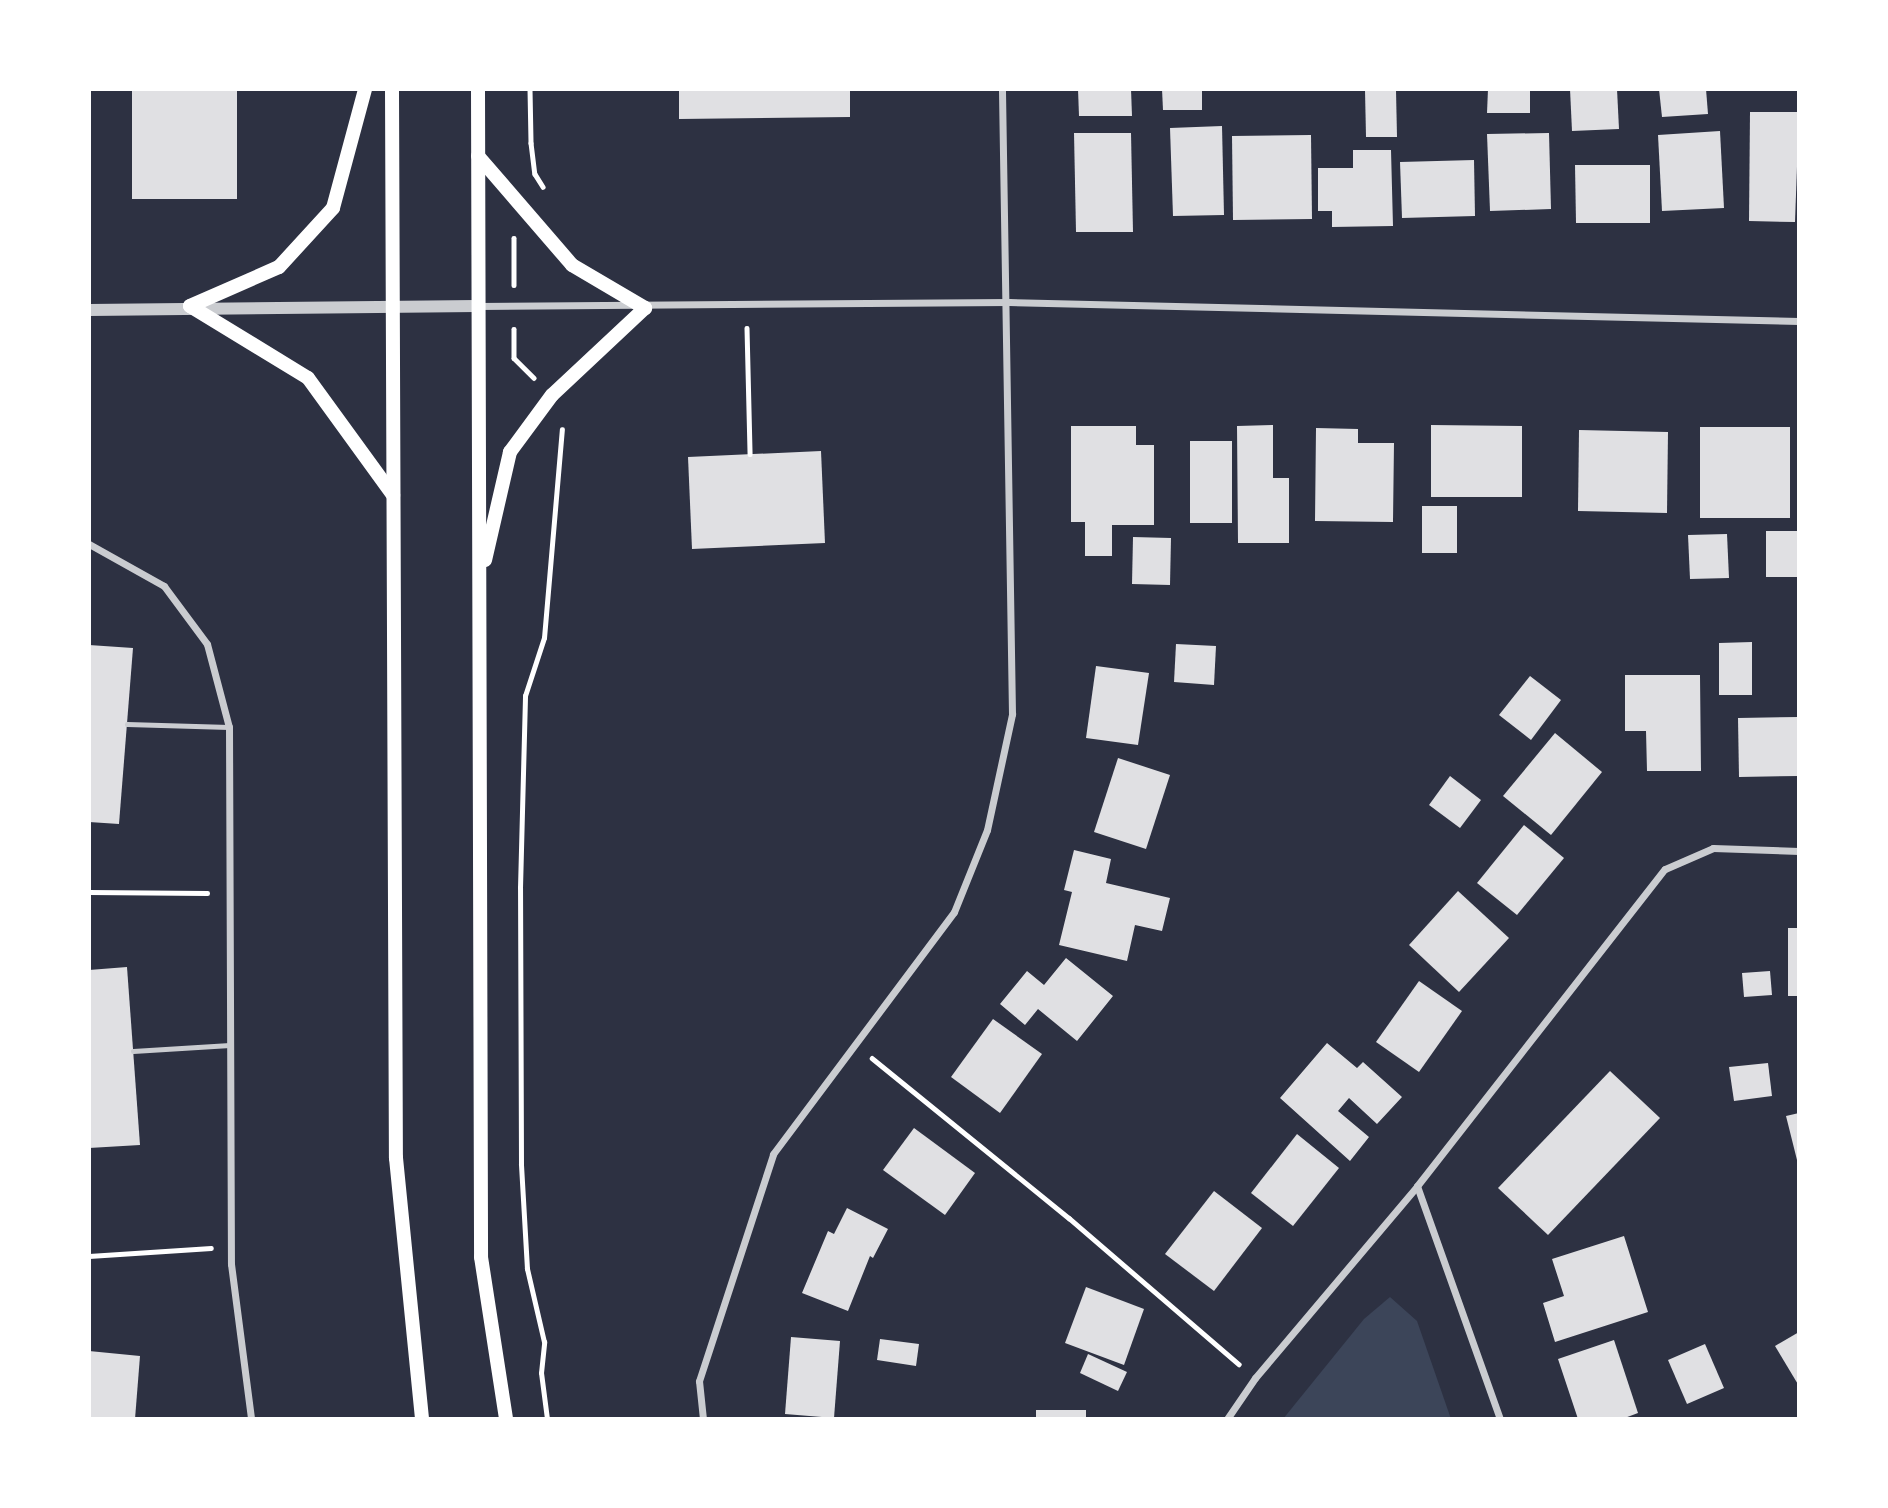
<!DOCTYPE html>
<style>
body{margin:0}
#map{position:relative;width:1888px;height:1508px;overflow:hidden;background:#2d3142;font-family:Karla,sans-serif}
div>[style]{position:absolute}
.green>*{inset:0;background:#3c4559}
.building>*{inset:0;background:#e0e0e3}
.path>*{height:4.5px;margin:-2.25px;padding:0 2.25px;transform-origin:2.25px;border-radius:2.25px;background:#fff}
.service>*{height:5px;margin:-2.5px;padding:0 2.5px;transform-origin:2.5px;border-radius:2.5px;background:#caccd0}
.minor>*{height:7px;margin:-3.5px;padding:0 3.5px;transform-origin:3.5px;border-radius:3.5px;background:#caccd0}
.tertiary>*{height:12px;margin:-6px;padding:0 6px;transform-origin:6px;border-radius:6px;background:#caccd0}
.secondary>*{height:14px;margin:-7px;padding:0 7px;transform-origin:7px;border-radius:7px;background:#fff}
span{translate:-50% -50%;white-space:nowrap;text-align:center;line-height:1.15;-webkit-text-stroke:6px #fff;paint-order:stroke}
.frame{position:absolute;inset:0;border:91px solid #fff;pointer-events:none}
</style>
<div id="map">
<div class="green">
<i style="clip-path:polygon(1390px 1297px,1417px 1321px,1451px 1419px,1283px 1419px,1364px 1319px)"></i>
</div>
<div class="building">
<i style="clip-path:polygon(132px 89px,237px 89px,237px 199px,132px 199px)"></i>
<i style="clip-path:polygon(679px 89px,850px 89px,850px 117px,679px 119px)"></i>
<i style="clip-path:polygon(1078px 89px,1131px 89px,1132px 116px,1079px 116px)"></i>
<i style="clip-path:polygon(1162px 89px,1202px 89px,1202px 110px,1163px 110px)"></i>
<i style="clip-path:polygon(1488px 89px,1530px 89px,1530px 113px,1487px 113px)"></i>
<i style="clip-path:polygon(1570px 89px,1617px 89px,1619px 129px,1572px 131px)"></i>
<i style="clip-path:polygon(1659px 89px,1706px 89px,1708px 114px,1662px 117px)"></i>
<i style="clip-path:polygon(1365px 90px,1396px 90px,1397px 137px,1366px 137px)"></i>
<i style="clip-path:polygon(1750px 112px,1799px 112px,1795px 222px,1749px 221px)"></i>
<i style="clip-path:polygon(1222px 126px,1224px 215px,1173px 216px,1170px 128px)"></i>
<i style="clip-path:polygon(1720px 131px,1724px 208px,1662px 211px,1658px 135px)"></i>
<i style="clip-path:polygon(1074px 133px,1131px 133px,1133px 232px,1076px 232px)"></i>
<i style="clip-path:polygon(1549px 133px,1551px 209px,1490px 211px,1487px 134px)"></i>
<i style="clip-path:polygon(1311px 135px,1312px 219px,1233px 220px,1232px 136px)"></i>
<i style="clip-path:polygon(1353px 150px,1391px 150px,1393px 226px,1332px 227px,1332px 211px,1318px 211px,1318px 168px,1353px 168px)"></i>
<i style="clip-path:polygon(1474px 160px,1475px 216px,1402px 218px,1400px 162px)"></i>
<i style="clip-path:polygon(1575px 165px,1650px 165px,1650px 223px,1576px 223px)"></i>
<i style="clip-path:polygon(1273px 425px,1273px 478px,1289px 478px,1289px 543px,1238px 543px,1237px 426px)"></i>
<i style="clip-path:polygon(1431px 425px,1522px 426px,1522px 497px,1431px 497px)"></i>
<i style="clip-path:polygon(1071px 426px,1136px 426px,1136px 445px,1154px 445px,1154px 525px,1112px 525px,1112px 556px,1085px 556px,1085px 522px,1071px 522px)"></i>
<i style="clip-path:polygon(1700px 427px,1790px 427px,1790px 518px,1700px 518px)"></i>
<i style="clip-path:polygon(1316px 428px,1358px 429px,1358px 443px,1394px 443px,1393px 522px,1315px 521px)"></i>
<i style="clip-path:polygon(1579px 430px,1668px 432px,1667px 513px,1578px 511px)"></i>
<i style="clip-path:polygon(1190px 441px,1232px 441px,1232px 523px,1190px 523px)"></i>
<i style="clip-path:polygon(821px 451px,825px 543px,692px 549px,688px 457px)"></i>
<i style="clip-path:polygon(1422px 506px,1457px 506px,1457px 553px,1422px 553px)"></i>
<i style="clip-path:polygon(1766px 531px,1799px 531px,1799px 577px,1766px 577px)"></i>
<i style="clip-path:polygon(1727px 534px,1729px 578px,1690px 579px,1688px 535px)"></i>
<i style="clip-path:polygon(1133px 537px,1171px 538px,1170px 585px,1132px 584px)"></i>
<i style="clip-path:polygon(1752px 642px,1752px 695px,1719px 695px,1719px 643px)"></i>
<i style="clip-path:polygon(1176px 644px,1216px 646px,1214px 685px,1174px 682px)"></i>
<i style="clip-path:polygon(89px 645px,133px 648px,119px 824px,89px 822px)"></i>
<i style="clip-path:polygon(1096px 666px,1149px 673px,1138px 745px,1086px 738px)"></i>
<i style="clip-path:polygon(1625px 675px,1700px 675px,1701px 771px,1647px 771px,1646px 731px,1625px 731px)"></i>
<i style="clip-path:polygon(1530px 676px,1561px 700px,1531px 740px,1499px 715px)"></i>
<i style="clip-path:polygon(1799px 717px,1799px 776px,1739px 777px,1738px 718px)"></i>
<i style="clip-path:polygon(1555px 733px,1602px 772px,1551px 835px,1503px 796px)"></i>
<i style="clip-path:polygon(1118px 758px,1170px 775px,1146px 849px,1094px 832px)"></i>
<i style="clip-path:polygon(1450px 776px,1481px 800px,1460px 828px,1429px 805px)"></i>
<i style="clip-path:polygon(1524px 825px,1564px 858px,1517px 915px,1477px 883px)"></i>
<i style="clip-path:polygon(1074px 850px,1111px 859px,1106px 883px,1170px 898px,1162px 931px,1135px 925px,1127px 961px,1059px 945px,1072px 892px,1064px 890px)"></i>
<i style="clip-path:polygon(1458px 891px,1509px 938px,1459px 992px,1409px 945px)"></i>
<i style="clip-path:polygon(1788px 928px,1799px 928px,1799px 996px,1788px 996px)"></i>
<i style="clip-path:polygon(1066px 958px,1113px 996px,1077px 1041px,1038px 1009px,1025px 1025px,1000px 1004px,1027px 971px,1044px 985px)"></i>
<i style="clip-path:polygon(127px 967px,140px 1145px,89px 1148px,89px 970px)"></i>
<i style="clip-path:polygon(1770px 971px,1772px 995px,1744px 997px,1742px 973px)"></i>
<i style="clip-path:polygon(1419px 981px,1462px 1011px,1419px 1072px,1376px 1042px)"></i>
<i style="clip-path:polygon(993px 1019px,1042px 1054px,1000px 1113px,951px 1077px)"></i>
<i style="clip-path:polygon(1327px 1043px,1357px 1068px,1363px 1062px,1402px 1097px,1377px 1124px,1349px 1098px,1338px 1111px,1369px 1137px,1350px 1161px,1280px 1098px)"></i>
<i style="clip-path:polygon(1768px 1063px,1772px 1096px,1734px 1101px,1729px 1067px)"></i>
<i style="clip-path:polygon(1610px 1071px,1660px 1118px,1548px 1235px,1498px 1188px)"></i>
<i style="clip-path:polygon(1799px 1113px,1799px 1164px,1798px 1164px,1786px 1116px)"></i>
<i style="clip-path:polygon(914px 1128px,975px 1173px,945px 1215px,883px 1170px)"></i>
<i style="clip-path:polygon(1297px 1134px,1339px 1168px,1293px 1226px,1251px 1193px)"></i>
<i style="clip-path:polygon(1214px 1191px,1262px 1228px,1214px 1291px,1165px 1254px)"></i>
<i style="clip-path:polygon(847px 1208px,888px 1229px,873px 1258px,870px 1256px,848px 1311px,802px 1293px,828px 1231px,834px 1234px)"></i>
<i style="clip-path:polygon(1624px 1236px,1648px 1312px,1555px 1342px,1543px 1303px,1564px 1296px,1552px 1259px)"></i>
<i style="clip-path:polygon(1086px 1287px,1144px 1309px,1124px 1365px,1065px 1343px)"></i>
<i style="clip-path:polygon(1799px 1332px,1799px 1386px,1775px 1346px)"></i>
<i style="clip-path:polygon(791px 1337px,840px 1341px,834px 1418px,785px 1414px)"></i>
<i style="clip-path:polygon(880px 1339px,919px 1344px,916px 1366px,877px 1360px)"></i>
<i style="clip-path:polygon(1614px 1340px,1638px 1413px,1622px 1419px,1578px 1419px,1558px 1359px)"></i>
<i style="clip-path:polygon(1705px 1344px,1724px 1388px,1687px 1404px,1668px 1360px)"></i>
<i style="clip-path:polygon(89px 1351px,140px 1356px,135px 1419px,89px 1419px)"></i>
<i style="clip-path:polygon(1088px 1354px,1127px 1372px,1118px 1391px,1080px 1373px)"></i>
<i style="clip-path:polygon(1036px 1410px,1086px 1410px,1086px 1419px,1036px 1419px)"></i>
</div>
<div class="path">
<i style="left:530px;top:89px;width:54px;rotate:88.9deg"></i>
<i style="left:531px;top:143px;width:31px;rotate:83deg"></i>
<i style="left:535px;top:174px;width:15px;rotate:58deg"></i>
<i style="left:514px;top:238px;width:47px;rotate:90deg"></i>
<i style="left:747px;top:328px;width:126px;rotate:88.6deg"></i>
<i style="left:514px;top:329px;width:29px;rotate:90deg"></i>
<i style="left:514px;top:358px;width:28px;rotate:45deg"></i>
<i style="left:89px;top:892px;width:118px;rotate:0.5deg"></i>
<i style="left:872px;top:1058px;width:254px;rotate:39.1deg"></i>
<i style="left:1069px;top:1218px;width:224px;rotate:40.7deg"></i>
<i style="left:89px;top:1256px;width:122px;rotate:-3.8deg"></i>
<i style="left:547px;top:1419px;width:46px;rotate:-97.4deg"></i>
<i style="left:541px;top:1373px;width:31px;rotate:-84deg"></i>
<i style="left:544px;top:1342px;width:75px;rotate:-103.1deg"></i>
<i style="left:527px;top:1269px;width:105px;rotate:-93.3deg"></i>
<i style="left:521px;top:1164px;width:276px;rotate:-90.2deg"></i>
<i style="left:520px;top:888px;width:192px;rotate:-88.5deg"></i>
<i style="left:525px;top:696px;width:61px;rotate:-71.9deg"></i>
<i style="left:544px;top:638px;width:209px;rotate:-85.1deg"></i>
</div>
<div class="service">
<i style="left:127px;top:724px;width:102px;rotate:1.7deg"></i>
<i style="left:133px;top:1051px;width:97px;rotate:-3.5deg"></i>
</div>
<div class="minor">
<i style="left:477px;top:306px;width:532px;rotate:-0.43deg"></i>
<i style="left:1009px;top:302px;width:790px;rotate:1.38deg"></i>
<i style="left:89px;top:544px;width:86px;rotate:29.2deg"></i>
<i style="left:164px;top:586px;width:72px;rotate:53.4deg"></i>
<i style="left:207px;top:644px;width:86px;rotate:75.2deg"></i>
<i style="left:229px;top:727px;width:537px;rotate:89.79deg"></i>
<i style="left:231px;top:1264px;width:156px;rotate:82.6deg"></i>
<i style="left:1417px;top:1186px;width:247px;rotate:70.4deg"></i>
<i style="left:703px;top:1419px;width:38px;rotate:-96deg"></i>
<i style="left:699px;top:1381px;width:239px;rotate:-71.9deg"></i>
<i style="left:773px;top:1154px;width:302px;rotate:-53.2deg"></i>
<i style="left:954px;top:912px;width:88px;rotate:-68.1deg"></i>
<i style="left:987px;top:830px;width:119px;rotate:-77.8deg"></i>
<i style="left:1012px;top:714px;width:625px;rotate:-90.92deg"></i>
<i style="left:1227px;top:1419px;width:50px;rotate:-55.7deg"></i>
<i style="left:1255px;top:1378px;width:251px;rotate:-49.8deg"></i>
<i style="left:1417px;top:1186px;width:402px;rotate:-52deg"></i>
<i style="left:1665px;top:869px;width:52px;rotate:-23.6deg"></i>
<i style="left:1713px;top:848px;width:86px;rotate:2deg"></i>
</div>
<div class="tertiary">
<i style="left:89px;top:310px;width:388px;rotate:-0.6deg"></i>
</div>
<div class="secondary">
<i style="left:392px;top:89px;width:1069px;rotate:89.79deg"></i>
<i style="left:396px;top:1158px;width:262px;rotate:84.3deg"></i>
<i style="left:478px;top:89px;width:1168px;rotate:89.85deg"></i>
<i style="left:481px;top:1257px;width:164px;rotate:81.2deg"></i>
<i style="left:478px;top:156px;width:144px;rotate:49.2deg"></i>
<i style="left:572px;top:265px;width:85px;rotate:30.5deg"></i>
<i style="left:645px;top:308px;width:127px;rotate:136.9deg"></i>
<i style="left:552px;top:395px;width:71px;rotate:126.4deg"></i>
<i style="left:510px;top:452px;width:111px;rotate:103deg"></i>
<i style="left:190px;top:306px;width:97px;rotate:-23.7deg"></i>
<i style="left:279px;top:267px;width:80px;rotate:-47.5deg"></i>
<i style="left:333px;top:208px;width:123px;rotate:-74.9deg"></i>
<i style="left:190px;top:306px;width:138px;rotate:31.4deg"></i>
<i style="left:308px;top:378px;width:145px;rotate:54deg"></i>
</div>
<div class="frame"></div>
</div>
